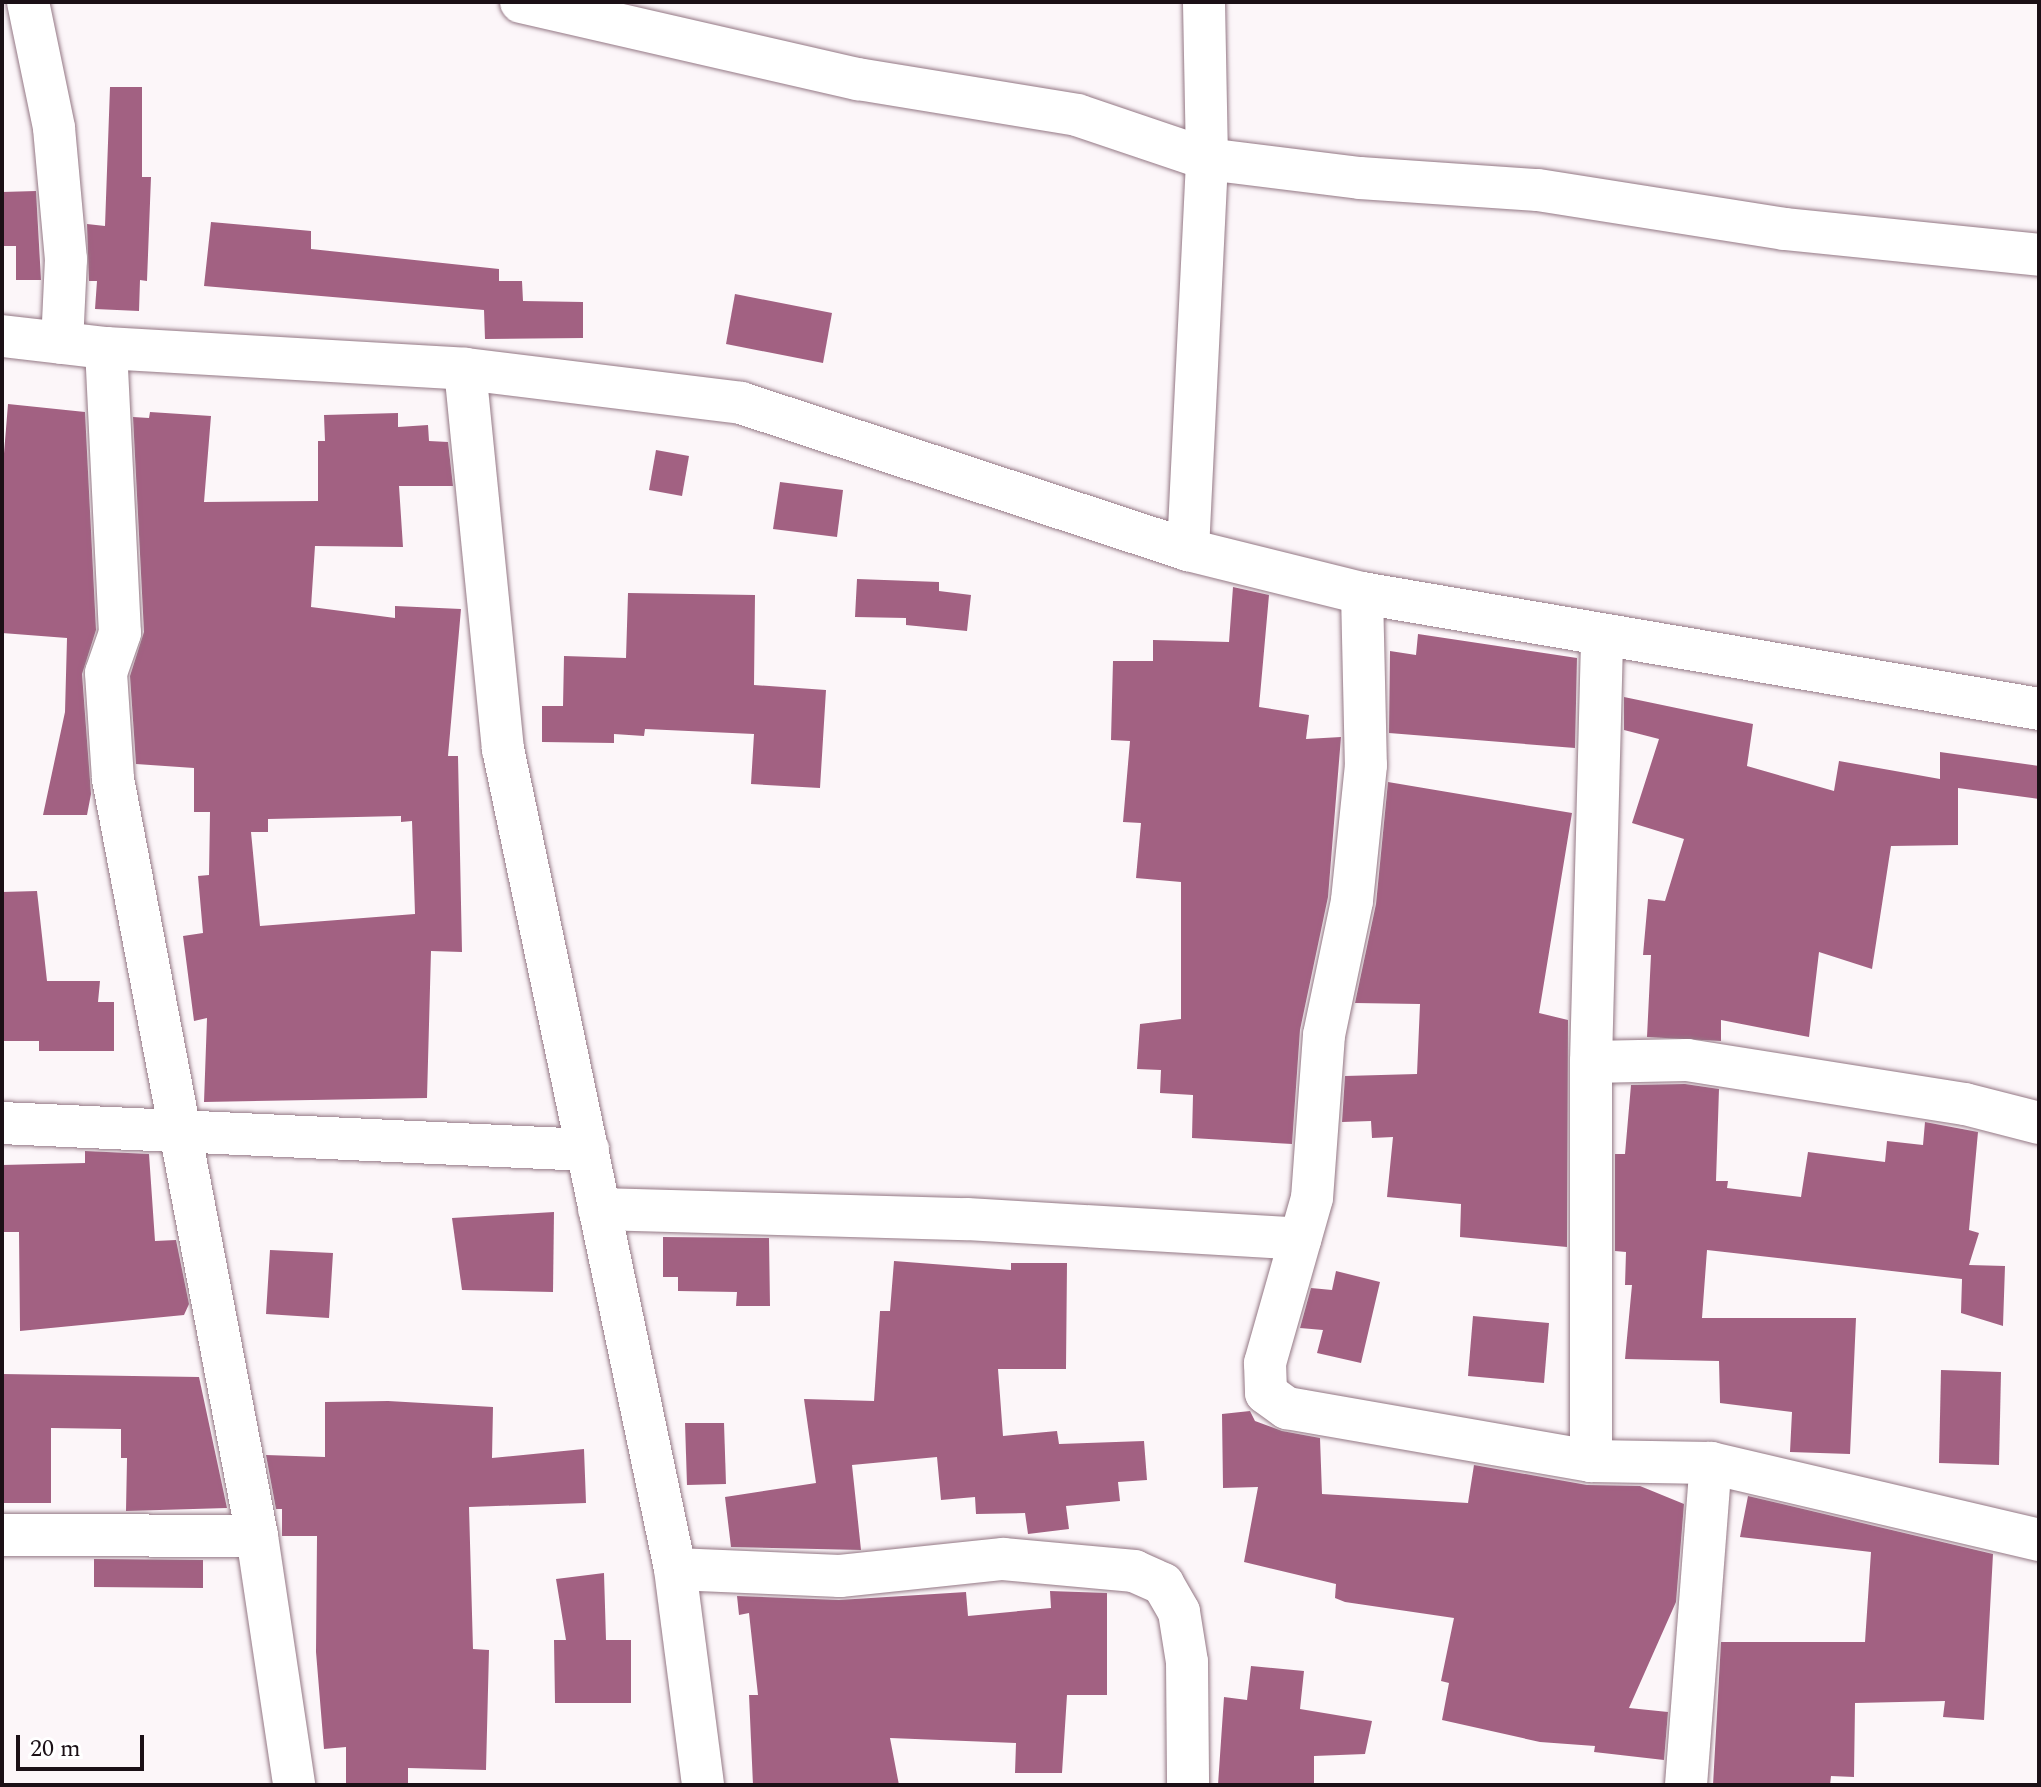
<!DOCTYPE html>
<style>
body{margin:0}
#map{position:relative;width:2041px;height:1787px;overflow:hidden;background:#fcf6f9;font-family:Spectral,serif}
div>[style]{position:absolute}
.building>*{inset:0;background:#a26182}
.roads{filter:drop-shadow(0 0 2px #947885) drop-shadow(0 0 2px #947885)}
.minor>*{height:42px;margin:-21px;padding:0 21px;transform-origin:21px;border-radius:21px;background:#fff}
span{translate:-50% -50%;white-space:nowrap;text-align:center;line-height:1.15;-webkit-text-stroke:8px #fff;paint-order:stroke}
.frame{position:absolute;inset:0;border:4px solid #1b1016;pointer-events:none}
.scale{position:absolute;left:16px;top:1735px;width:128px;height:36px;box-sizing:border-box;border:4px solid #1b1016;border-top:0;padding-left:10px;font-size:24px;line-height:28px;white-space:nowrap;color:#1b1016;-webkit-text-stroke:6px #fff;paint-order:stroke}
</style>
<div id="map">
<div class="building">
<i style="clip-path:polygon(110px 87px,142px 87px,142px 177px,151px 177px,147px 281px,140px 280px,139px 311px,95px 309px,97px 281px,89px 281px,87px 224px,105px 226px)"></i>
<i style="clip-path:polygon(36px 191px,41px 280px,16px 280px,16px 246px,2px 246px,2px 192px)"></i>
<i style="clip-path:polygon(211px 222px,311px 231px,311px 249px,499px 269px,499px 281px,522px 281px,523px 301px,583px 302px,583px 338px,485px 339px,484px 310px,204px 286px)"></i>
<i style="clip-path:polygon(735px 294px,832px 313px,823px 363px,726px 344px)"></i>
<i style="clip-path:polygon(8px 404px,85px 412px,96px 630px,82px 674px,91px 794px,87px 815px,43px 815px,65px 712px,67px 638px,2px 633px,2px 478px)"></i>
<i style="clip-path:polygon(evenodd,150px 412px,211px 416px,204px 502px,318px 501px,318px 441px,325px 441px,324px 415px,398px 413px,398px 427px,428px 425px,429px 441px,448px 442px,453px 486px,399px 486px,403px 547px,315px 546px,311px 607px,395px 618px,395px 606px,461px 609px,448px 756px,458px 756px,462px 952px,431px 951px,427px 1098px,204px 1102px,207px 1018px,194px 1021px,183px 936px,203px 933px,198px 876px,209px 875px,210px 812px,194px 812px,194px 768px,136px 764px,130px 676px,144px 632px,133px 417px,149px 418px,150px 412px,401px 816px,401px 822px,412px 821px,415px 914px,260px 926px,251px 832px,268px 832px,268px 819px,401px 816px)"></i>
<i style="clip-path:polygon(656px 450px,689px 456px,682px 496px,649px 490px)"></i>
<i style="clip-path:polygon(780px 482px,843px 490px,837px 537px,773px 529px)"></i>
<i style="clip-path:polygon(857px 579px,939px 582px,939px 591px,971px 595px,967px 631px,906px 625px,906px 618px,855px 617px)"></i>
<i style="clip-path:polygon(1233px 587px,1269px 595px,1259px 707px,1309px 715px,1306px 739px,1341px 737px,1328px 897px,1300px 1030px,1292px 1144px,1192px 1138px,1193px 1095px,1160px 1093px,1161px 1070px,1137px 1069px,1140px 1024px,1181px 1019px,1181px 882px,1136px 878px,1141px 823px,1123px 822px,1130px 741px,1111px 740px,1113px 661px,1153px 661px,1153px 640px,1229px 642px)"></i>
<i style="clip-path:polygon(628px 593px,755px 595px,754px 685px,826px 690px,820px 788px,751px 784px,754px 734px,645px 729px,644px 736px,614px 734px,614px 743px,542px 742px,542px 706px,563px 706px,564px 656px,626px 658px)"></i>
<i style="clip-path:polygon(1418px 634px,1577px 658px,1575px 748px,1389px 733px,1390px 651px,1416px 655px)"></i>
<i style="clip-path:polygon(1624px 697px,1753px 724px,1747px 766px,1834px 791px,1839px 761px,1940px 779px,1940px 752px,2039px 766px,2039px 799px,1958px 788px,1958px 845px,1891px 846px,1872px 969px,1819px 952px,1809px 1037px,1721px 1020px,1721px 1041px,1647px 1037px,1651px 955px,1643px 955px,1648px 899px,1665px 901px,1684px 839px,1632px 823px,1659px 739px,1624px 730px)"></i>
<i style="clip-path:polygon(1388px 782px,1572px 813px,1539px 1013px,1568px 1020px,1567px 1247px,1460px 1237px,1461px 1204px,1387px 1197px,1393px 1137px,1372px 1138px,1371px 1121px,1342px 1122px,1345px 1076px,1417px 1074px,1420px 1004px,1355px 1003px,1376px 904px)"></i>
<i style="clip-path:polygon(37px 891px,47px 981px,100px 981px,98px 1002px,114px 1002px,114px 1051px,39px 1051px,39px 1041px,2px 1041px,2px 892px)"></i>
<i style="clip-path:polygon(1685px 1084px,1719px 1089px,1716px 1181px,1728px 1181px,1727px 1188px,1801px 1197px,1808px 1152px,1885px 1162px,1887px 1141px,1923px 1145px,1925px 1122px,1978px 1132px,1969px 1230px,1979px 1233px,1969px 1265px,2005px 1266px,2003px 1326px,1961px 1313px,1962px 1279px,1707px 1250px,1702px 1318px,1856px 1318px,1850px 1454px,1790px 1452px,1792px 1412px,1720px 1403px,1719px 1361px,1625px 1359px,1632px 1285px,1625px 1285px,1626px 1252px,1615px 1251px,1615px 1154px,1625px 1154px,1631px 1085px)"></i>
<i style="clip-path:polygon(85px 1151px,149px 1154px,155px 1241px,176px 1240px,189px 1304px,184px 1315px,20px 1331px,19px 1232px,2px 1232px,2px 1165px,85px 1163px)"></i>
<i style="clip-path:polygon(554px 1212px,553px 1292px,462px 1290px,452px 1218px)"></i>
<i style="clip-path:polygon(663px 1237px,769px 1238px,770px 1306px,736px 1306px,737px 1292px,678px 1291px,678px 1277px,663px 1277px)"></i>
<i style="clip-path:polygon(270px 1250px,333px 1253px,329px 1318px,266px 1314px)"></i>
<i style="clip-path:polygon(894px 1261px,1011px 1270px,1011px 1263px,1067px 1263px,1066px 1369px,998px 1369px,1003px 1436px,1057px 1431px,1059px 1444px,1144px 1441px,1147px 1480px,1118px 1482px,1120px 1501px,1066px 1506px,1069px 1529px,1028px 1534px,1025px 1513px,976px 1514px,975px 1497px,941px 1500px,937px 1457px,852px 1465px,861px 1550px,731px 1547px,725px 1497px,816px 1483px,804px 1399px,874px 1401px,880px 1311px,890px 1311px)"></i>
<i style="clip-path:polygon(1336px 1271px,1380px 1282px,1361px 1363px,1317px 1353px,1323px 1330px,1300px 1328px,1311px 1288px,1332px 1290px)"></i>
<i style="clip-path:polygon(1473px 1316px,1549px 1323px,1544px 1383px,1468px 1376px)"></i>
<i style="clip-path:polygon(1941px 1370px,2001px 1372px,1999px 1465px,1939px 1463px)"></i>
<i style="clip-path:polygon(2px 1374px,199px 1377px,227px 1508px,126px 1511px,127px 1458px,121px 1458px,121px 1429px,51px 1428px,51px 1503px,2px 1503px)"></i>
<i style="clip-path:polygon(388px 1401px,493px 1407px,492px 1458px,584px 1449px,586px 1503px,469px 1507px,473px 1649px,489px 1650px,486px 1770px,408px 1768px,408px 1785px,346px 1785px,346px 1747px,324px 1749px,316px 1652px,317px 1536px,282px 1536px,282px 1509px,276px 1509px,266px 1455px,325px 1457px,325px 1402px)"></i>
<i style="clip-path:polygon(1250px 1411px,1255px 1421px,1282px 1431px,1320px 1438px,1322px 1494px,1468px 1503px,1474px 1465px,1587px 1485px,1640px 1486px,1684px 1504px,1676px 1602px,1629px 1708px,1668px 1712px,1664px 1760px,1594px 1752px,1595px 1746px,1540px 1742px,1442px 1720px,1449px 1683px,1441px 1681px,1454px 1618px,1345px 1602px,1335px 1598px,1336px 1584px,1244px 1562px,1258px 1487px,1223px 1488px,1222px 1414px)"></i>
<i style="clip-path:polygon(685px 1423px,724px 1423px,726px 1484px,687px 1485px)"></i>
<i style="clip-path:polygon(1748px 1496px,1993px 1554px,1984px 1720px,1943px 1717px,1945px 1701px,1855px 1703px,1854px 1777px,1831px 1776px,1830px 1785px,1713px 1785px,1721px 1642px,1865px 1642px,1871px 1552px,1740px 1537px)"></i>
<i style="clip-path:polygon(94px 1559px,203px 1560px,203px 1588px,94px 1587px)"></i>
<i style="clip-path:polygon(604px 1573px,606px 1640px,631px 1640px,631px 1703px,555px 1703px,554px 1640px,566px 1640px,556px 1579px)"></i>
<i style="clip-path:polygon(1050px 1591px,1107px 1593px,1107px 1695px,1067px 1695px,1062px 1773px,1015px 1773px,1016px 1743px,890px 1738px,899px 1785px,753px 1785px,749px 1695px,758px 1695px,749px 1613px,739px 1615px,737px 1596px,839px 1600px,966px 1592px,968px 1616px,1051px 1608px)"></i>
<i style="clip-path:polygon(1251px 1666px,1304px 1671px,1300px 1709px,1372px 1721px,1365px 1754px,1314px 1756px,1314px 1785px,1218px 1785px,1224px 1697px,1247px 1700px)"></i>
</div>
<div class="roads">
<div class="minor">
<i style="left:28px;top:2px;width:129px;rotate:78.3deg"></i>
<i style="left:54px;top:128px;width:132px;rotate:84.8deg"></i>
<i style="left:66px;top:259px;width:84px;rotate:92.7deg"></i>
<i style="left:521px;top:2px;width:346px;rotate:12.9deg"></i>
<i style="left:858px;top:79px;width:222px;rotate:9.3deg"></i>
<i style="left:1077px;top:115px;width:137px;rotate:18.7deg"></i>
<i style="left:1207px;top:159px;width:154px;rotate:7.1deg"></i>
<i style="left:1360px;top:178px;width:178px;rotate:3.9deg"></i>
<i style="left:1538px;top:190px;width:250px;rotate:9deg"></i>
<i style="left:1785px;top:229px;width:255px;rotate:5.8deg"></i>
<i style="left:2px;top:336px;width:105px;rotate:6.6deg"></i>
<i style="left:106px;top:348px;width:360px;rotate:3.3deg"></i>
<i style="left:465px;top:369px;width:278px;rotate:7deg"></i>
<i style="left:741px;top:403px;width:471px;rotate:18.2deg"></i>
<i style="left:1188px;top:550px;width:179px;rotate:13.9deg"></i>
<i style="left:1362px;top:593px;width:687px;rotate:9.72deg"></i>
<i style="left:106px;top:348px;width:285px;rotate:87.2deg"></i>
<i style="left:120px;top:633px;width:42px;rotate:109.3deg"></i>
<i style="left:106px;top:673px;width:106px;rotate:86.2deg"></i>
<i style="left:113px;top:779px;width:771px;rotate:79.23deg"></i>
<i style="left:257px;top:1536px;width:252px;rotate:81.5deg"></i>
<i style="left:465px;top:369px;width:382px;rotate:84.3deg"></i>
<i style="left:503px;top:749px;width:838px;rotate:78.15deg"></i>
<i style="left:675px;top:1569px;width:218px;rotate:82.6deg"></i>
<i style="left:1188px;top:550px;width:391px;rotate:-87.2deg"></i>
<i style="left:1207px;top:159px;width:157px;rotate:-91.1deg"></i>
<i style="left:1362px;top:593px;width:172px;rotate:88.7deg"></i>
<i style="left:1366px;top:765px;width:137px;rotate:95.9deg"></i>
<i style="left:1352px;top:901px;width:137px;rotate:101.8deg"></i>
<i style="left:1324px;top:1035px;width:163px;rotate:94.2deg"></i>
<i style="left:1312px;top:1198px;width:172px;rotate:105.9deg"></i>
<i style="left:1265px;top:1363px;width:30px;rotate:88deg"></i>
<i style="left:1266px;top:1393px;width:26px;rotate:36deg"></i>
<i style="left:1287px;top:1408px;width:309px;rotate:9.9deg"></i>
<i style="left:1591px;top:1461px;width:120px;rotate:1deg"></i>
<i style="left:1711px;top:1463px;width:337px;rotate:13.2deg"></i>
<i style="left:1591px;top:1062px;width:96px;rotate:-1.2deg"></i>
<i style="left:1687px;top:1060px;width:281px;rotate:9deg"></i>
<i style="left:1965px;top:1104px;width:76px;rotate:14.4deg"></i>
<i style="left:2px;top:1123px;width:587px;rotate:2.64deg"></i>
<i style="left:599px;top:1209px;width:368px;rotate:1.6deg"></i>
<i style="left:967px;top:1219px;width:334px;rotate:3.4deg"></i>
<i style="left:1591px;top:1461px;width:399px;rotate:-90deg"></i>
<i style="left:1591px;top:1062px;width:427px;rotate:-88.5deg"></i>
<i style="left:2px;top:1535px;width:255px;rotate:0.2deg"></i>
<i style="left:675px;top:1569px;width:165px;rotate:2.4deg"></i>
<i style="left:840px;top:1576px;width:164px;rotate:-6deg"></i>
<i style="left:1003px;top:1559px;width:132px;rotate:5.2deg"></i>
<i style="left:1134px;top:1571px;width:32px;rotate:24deg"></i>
<i style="left:1163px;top:1584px;width:32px;rotate:60deg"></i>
<i style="left:1179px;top:1612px;width:51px;rotate:80.9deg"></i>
<i style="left:1187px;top:1662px;width:123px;rotate:89.5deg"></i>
<i style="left:1686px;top:1785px;width:323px;rotate:-85.6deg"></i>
</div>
</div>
<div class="frame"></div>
<div class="scale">20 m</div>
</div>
